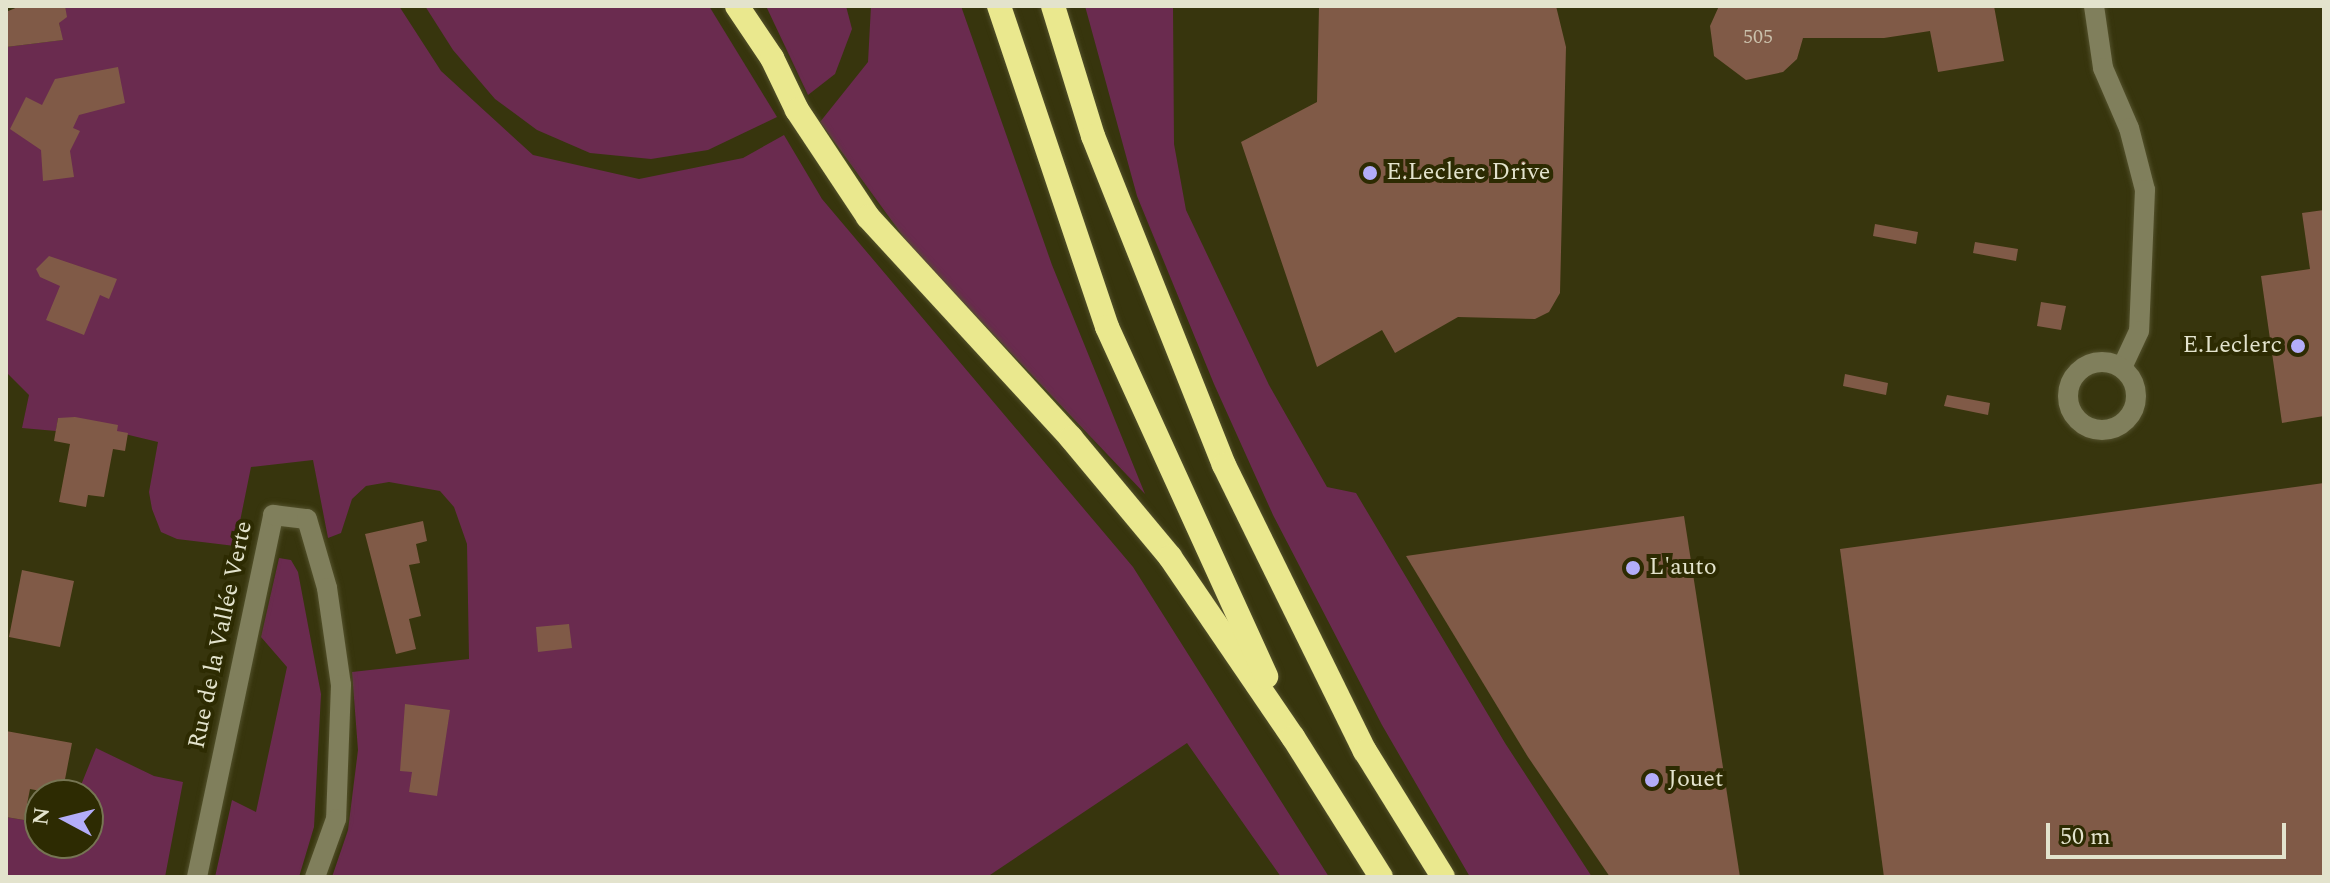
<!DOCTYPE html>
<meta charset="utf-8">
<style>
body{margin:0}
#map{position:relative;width:2330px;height:883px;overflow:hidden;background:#37350d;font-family:Spectral,serif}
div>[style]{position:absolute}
.green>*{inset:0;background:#6a2b4f}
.building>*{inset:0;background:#805a47}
.roads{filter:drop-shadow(0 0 2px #53512c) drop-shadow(0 0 2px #53512c)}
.minor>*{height:20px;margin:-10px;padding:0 10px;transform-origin:10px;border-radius:10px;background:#807f5c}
.minor>.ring{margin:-10px;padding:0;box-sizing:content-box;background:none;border:20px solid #807f5c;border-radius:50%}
.highway>*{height:24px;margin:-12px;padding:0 12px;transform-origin:12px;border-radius:12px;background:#eae88e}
.dots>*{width:22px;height:22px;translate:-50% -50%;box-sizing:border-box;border:4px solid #2d2b02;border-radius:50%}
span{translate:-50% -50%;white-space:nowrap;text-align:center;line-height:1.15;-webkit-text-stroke:8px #2d2b02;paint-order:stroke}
.number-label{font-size:20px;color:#cac1ac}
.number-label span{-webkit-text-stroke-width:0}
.poi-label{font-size:24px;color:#e3e3cd}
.left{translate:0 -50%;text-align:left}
.right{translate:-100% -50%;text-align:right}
.street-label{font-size:24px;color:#e3e3cd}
.frame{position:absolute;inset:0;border:8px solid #e3e3cd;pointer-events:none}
.north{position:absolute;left:24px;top:779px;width:80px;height:80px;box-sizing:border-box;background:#2d2b02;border:2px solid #767553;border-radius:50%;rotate:277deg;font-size:22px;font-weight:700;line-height:32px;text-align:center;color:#e3e3cd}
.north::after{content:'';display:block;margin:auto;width:28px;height:36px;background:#b3adf9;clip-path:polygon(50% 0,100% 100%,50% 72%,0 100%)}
.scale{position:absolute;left:2046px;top:823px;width:240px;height:36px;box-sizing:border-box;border:4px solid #e3e3cd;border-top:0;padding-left:10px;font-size:24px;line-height:28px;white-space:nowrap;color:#e3e3cd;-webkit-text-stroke:6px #2d2b02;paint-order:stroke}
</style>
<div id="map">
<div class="green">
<i style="clip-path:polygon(65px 6px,399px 6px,441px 71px,533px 155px,639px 179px,743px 158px,784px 135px,822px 199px,1133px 567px,1329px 877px,1281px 877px,1187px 743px,987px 877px,332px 877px,348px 830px,358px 750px,352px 672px,469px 659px,467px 544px,454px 507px,440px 491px,389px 482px,366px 486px,352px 499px,341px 533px,328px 538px,313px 460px,251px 467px,235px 546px,177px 539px,161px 532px,152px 509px,149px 492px,158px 442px,58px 418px,56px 431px,22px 428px,29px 395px,6px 372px,6px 47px,62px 40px,59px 23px)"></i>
<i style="clip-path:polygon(425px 6px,709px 6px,777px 117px,708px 150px,651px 159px,590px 153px,537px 130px,495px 99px,453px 50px)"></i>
<i style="clip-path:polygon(766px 6px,846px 6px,852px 29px,835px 74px,808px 95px)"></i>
<i style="clip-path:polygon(871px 6px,961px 6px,1052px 265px,1145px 494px,913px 250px,820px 122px,868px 62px)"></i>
<i style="clip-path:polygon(1085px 6px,1173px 6px,1174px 144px,1186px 210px,1269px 385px,1327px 487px,1356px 493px,1505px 743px,1592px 877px,1470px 877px,1382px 725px,1273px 515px,1214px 384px,1137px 196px)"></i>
<i style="clip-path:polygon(279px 558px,291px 560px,298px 572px,321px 694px,314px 827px,299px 877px,215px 877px,232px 800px,256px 812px,287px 667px,261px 637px)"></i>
<i style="clip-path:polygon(96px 748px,154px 776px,183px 782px,165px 877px,6px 877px,6px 817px,24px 820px,26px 829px,40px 825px,40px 843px,88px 843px,88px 795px,77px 795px)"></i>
</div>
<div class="building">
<i style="clip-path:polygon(20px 6px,65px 6px,67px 17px,59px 23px,63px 40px,6px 47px,6px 12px)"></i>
<i style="clip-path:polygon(1319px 6px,1556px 6px,1566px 47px,1560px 293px,1549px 312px,1535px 319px,1458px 317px,1395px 353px,1382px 330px,1317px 367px,1241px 142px,1317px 102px)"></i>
<i style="clip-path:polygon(1719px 6px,1994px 6px,2004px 61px,1938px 72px,1930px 31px,1884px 38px,1803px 38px,1797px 59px,1783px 72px,1746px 80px,1714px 56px,1710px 26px)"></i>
<i style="clip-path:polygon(118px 67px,125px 103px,79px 115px,73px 128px,80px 131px,70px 151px,74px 177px,43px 181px,41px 150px,10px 129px,26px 97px,42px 105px,55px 79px)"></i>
<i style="clip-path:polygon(2324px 210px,2324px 416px,2282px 423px,2261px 276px,2310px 269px,2302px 213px)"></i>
<i style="clip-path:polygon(1875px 224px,1918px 232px,1916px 244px,1873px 236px)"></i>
<i style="clip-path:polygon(1975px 242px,2018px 249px,2016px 261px,1973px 253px)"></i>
<i style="clip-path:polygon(49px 256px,117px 279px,109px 299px,100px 295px,84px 335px,46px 320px,60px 286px,40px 277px,36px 269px)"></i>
<i style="clip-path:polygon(2041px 302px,2066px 306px,2061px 330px,2037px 326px)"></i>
<i style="clip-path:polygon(1845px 374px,1888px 383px,1886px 395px,1843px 386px)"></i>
<i style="clip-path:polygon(1947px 395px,1990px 403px,1988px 415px,1944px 406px)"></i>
<i style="clip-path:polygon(75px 417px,118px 425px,117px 431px,128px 433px,125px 451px,113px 449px,104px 497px,88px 495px,86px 507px,59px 502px,70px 444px,54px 441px,58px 418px)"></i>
<i style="clip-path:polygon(2324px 483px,2324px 877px,1884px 877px,1840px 549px)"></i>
<i style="clip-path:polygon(1684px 516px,1740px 877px,1610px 877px,1528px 757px,1406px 556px)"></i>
<i style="clip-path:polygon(423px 521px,427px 541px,416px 544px,420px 563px,409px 565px,421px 616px,409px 619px,416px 649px,396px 654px,365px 534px)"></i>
<i style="clip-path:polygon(22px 570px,74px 581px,60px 647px,9px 637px)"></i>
<i style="clip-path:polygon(569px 624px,572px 648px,538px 652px,536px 627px)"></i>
<i style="clip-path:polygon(405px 704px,450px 710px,437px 796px,409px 792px,412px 772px,400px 771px)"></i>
<i style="clip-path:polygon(6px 731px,72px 743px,62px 795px,30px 789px,24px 820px,6px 817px)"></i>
</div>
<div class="roads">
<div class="minor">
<i style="left:2094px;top:6px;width:63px;rotate:81.7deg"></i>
<i style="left:2103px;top:68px;width:65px;rotate:66.6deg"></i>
<i style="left:2129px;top:128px;width:64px;rotate:75.5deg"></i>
<i style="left:2145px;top:190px;width:141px;rotate:92.4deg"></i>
<i style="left:2139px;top:331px;width:40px;rotate:115deg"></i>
<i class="ring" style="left:2068px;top:362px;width:48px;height:48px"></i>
<i style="left:197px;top:877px;width:370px;rotate:-78.1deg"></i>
<i style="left:273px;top:515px;width:34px;rotate:7deg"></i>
<i style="left:307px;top:519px;width:72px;rotate:73.8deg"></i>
<i style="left:327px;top:588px;width:98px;rotate:81.8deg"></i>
<i style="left:341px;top:685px;width:134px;rotate:92.1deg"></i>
<i style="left:336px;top:819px;width:62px;rotate:109.9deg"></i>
</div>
<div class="highway">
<i style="left:737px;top:6px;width:63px;rotate:56.1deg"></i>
<i style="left:772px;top:58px;width:58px;rotate:64.3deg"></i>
<i style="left:797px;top:110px;width:128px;rotate:56.4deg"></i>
<i style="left:868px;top:217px;width:300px;rotate:47.4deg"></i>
<i style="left:1071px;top:438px;width:155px;rotate:50.2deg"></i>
<i style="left:1170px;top:557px;width:218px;rotate:55.7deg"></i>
<i style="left:1293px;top:737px;width:165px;rotate:57.8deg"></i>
<i style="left:999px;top:6px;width:339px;rotate:71.4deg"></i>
<i style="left:1107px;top:327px;width:384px;rotate:65.5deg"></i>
<i style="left:1053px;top:6px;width:136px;rotate:72.9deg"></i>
<i style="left:1093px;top:136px;width:354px;rotate:68.3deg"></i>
<i style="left:1224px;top:465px;width:319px;rotate:63.8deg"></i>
<i style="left:1365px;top:751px;width:148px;rotate:58.2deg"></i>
</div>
</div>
<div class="dots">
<i style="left:1370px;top:173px;background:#b3adf9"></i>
<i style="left:2298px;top:346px;background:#b3adf9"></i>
<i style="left:1633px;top:568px;background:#b3adf9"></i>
<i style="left:1652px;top:780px;background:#b3adf9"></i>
</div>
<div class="number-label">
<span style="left:1758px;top:37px">505</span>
</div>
<div class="poi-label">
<span class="left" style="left:1386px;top:173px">E.Leclerc Drive</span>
<span class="right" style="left:2282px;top:346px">E.Leclerc</span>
<span class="left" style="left:1649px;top:568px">L'auto</span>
<span class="left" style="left:1668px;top:780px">Jouet</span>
</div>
<div class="street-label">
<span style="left:221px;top:635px;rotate:-78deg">Rue de la Vallée Verte</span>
</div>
<div class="frame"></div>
<div class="north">N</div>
<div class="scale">50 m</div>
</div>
